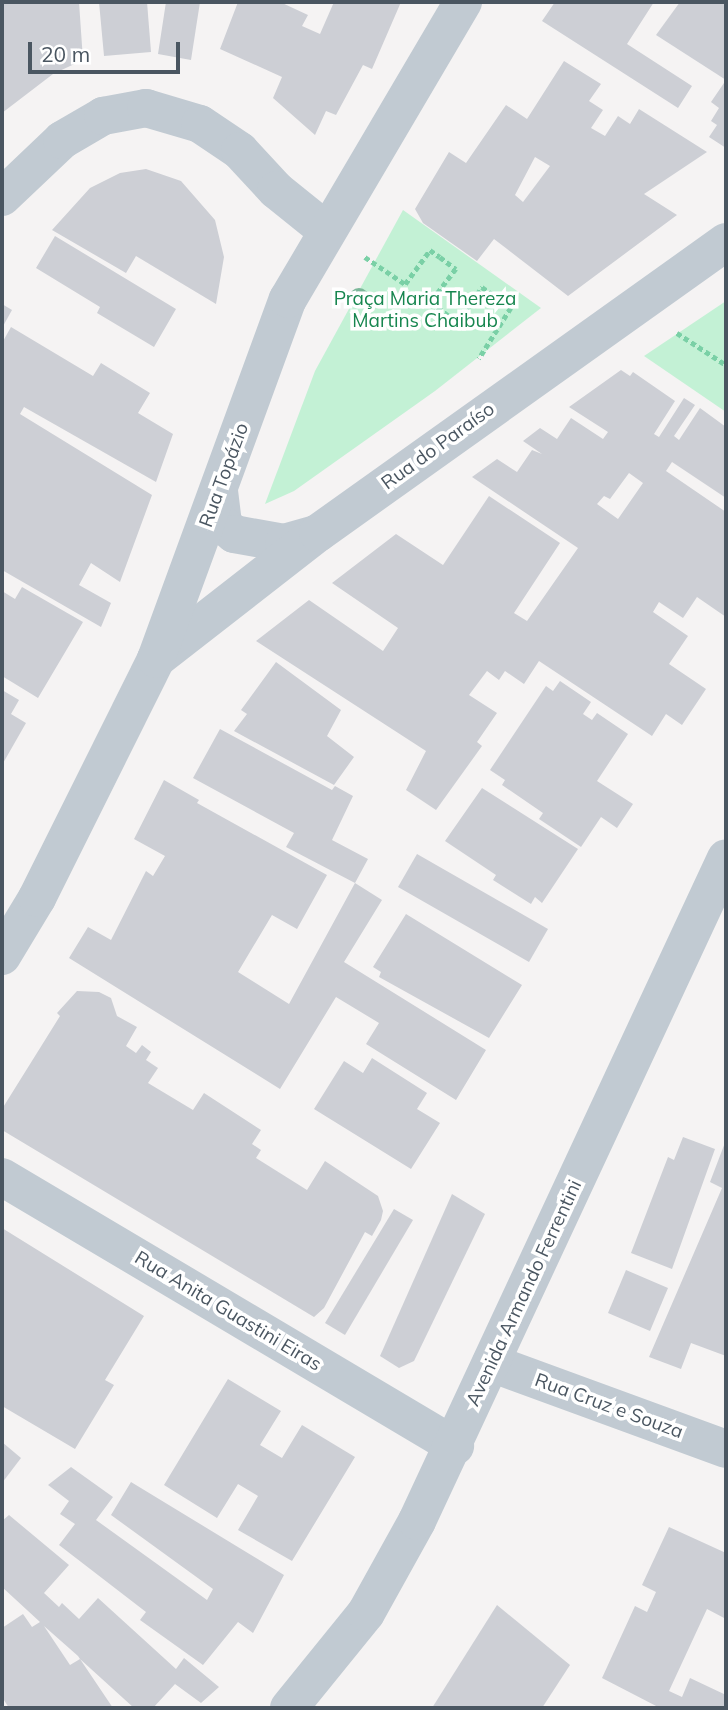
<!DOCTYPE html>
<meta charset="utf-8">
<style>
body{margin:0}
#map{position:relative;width:728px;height:1710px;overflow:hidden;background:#f5f3f3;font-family:Mulish,sans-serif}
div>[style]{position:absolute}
.green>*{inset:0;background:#c3f1d5}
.building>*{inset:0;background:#cdcfd5}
.path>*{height:4.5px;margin-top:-2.25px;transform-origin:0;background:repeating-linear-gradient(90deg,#7ad0a6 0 5px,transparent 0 8.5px)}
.minor>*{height:38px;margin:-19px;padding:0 19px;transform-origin:19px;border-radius:19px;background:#c1cad2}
.trees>*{width:20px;height:20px;margin:-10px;border-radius:50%;background:#7bb799}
span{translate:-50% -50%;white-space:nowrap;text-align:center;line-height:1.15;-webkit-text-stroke:7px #fff;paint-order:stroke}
.park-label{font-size:19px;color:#17864f}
.street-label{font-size:19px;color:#4a5661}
.frame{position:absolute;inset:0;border:4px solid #4a5661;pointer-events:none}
.scale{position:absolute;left:28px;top:42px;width:152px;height:32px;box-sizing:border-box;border:4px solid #4a5661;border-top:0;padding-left:9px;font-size:21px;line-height:24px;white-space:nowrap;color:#4a5661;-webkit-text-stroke:5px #fff;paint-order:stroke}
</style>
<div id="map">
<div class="green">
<i style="clip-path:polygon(403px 210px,541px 308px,435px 391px,294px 491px,265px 504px,315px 371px)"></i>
<i style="clip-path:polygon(726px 301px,726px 412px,644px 356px)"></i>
</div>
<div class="building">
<i style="clip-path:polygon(2px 2px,79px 2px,83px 60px,53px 74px,2px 113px)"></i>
<i style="clip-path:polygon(99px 2px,147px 2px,151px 52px,104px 56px)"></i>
<i style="clip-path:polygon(166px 2px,200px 2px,191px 60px,158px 54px)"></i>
<i style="clip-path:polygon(238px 2px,280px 2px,308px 15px,302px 26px,320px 34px,334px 2px,401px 2px,372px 69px,363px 65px,336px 115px,326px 111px,315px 135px,273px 98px,282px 77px,220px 49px)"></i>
<i style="clip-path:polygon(555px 2px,654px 2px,627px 44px,692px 86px,678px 108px,542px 21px)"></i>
<i style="clip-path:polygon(680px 2px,726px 2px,726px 80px,656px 35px)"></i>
<i style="clip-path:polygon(evenodd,564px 61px,601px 84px,589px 101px,603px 110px,591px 128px,605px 136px,618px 116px,630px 124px,639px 109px,707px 152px,644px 194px,677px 215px,568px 296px,494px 239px,477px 261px,423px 223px,415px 209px,449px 152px,466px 163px,506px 105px,527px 119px,564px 61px,535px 157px,550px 166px,523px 202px,515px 195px,535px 157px)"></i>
<i style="clip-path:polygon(726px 80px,726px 148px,709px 137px,717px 125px,711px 121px,719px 108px,711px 102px)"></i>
<i style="clip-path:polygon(146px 169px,181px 181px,215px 220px,224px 257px,216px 304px,136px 256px,126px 273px,52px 230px,90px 188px,120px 173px)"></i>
<i style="clip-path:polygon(55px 236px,176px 309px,154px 347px,97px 313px,100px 307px,36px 268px)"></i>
<i style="clip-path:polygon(2px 304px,12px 310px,2px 328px)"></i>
<i style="clip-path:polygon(11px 327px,93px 376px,101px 363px,150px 393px,138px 413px,173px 434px,156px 482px,24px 407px,20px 414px,152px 495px,120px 582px,91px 563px,79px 585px,111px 603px,101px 627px,2px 570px,2px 343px)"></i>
<i style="clip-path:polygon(evenodd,621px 370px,630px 376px,633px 372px,675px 401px,654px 434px,659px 437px,684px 398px,695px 405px,674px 436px,679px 440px,700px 408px,726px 427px,726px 498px,672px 462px,666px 471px,726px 512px,726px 617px,697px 597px,683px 618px,659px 602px,653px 612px,688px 636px,669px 664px,706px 689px,682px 725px,666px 714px,652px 736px,539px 661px,524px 684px,505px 671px,499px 680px,487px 671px,469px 695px,497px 713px,477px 742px,482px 746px,436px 810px,406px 790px,426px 751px,256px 641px,309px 600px,383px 651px,398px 628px,332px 583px,396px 534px,443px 565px,489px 496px,560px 543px,514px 613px,527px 621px,578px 548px,472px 477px,497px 459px,517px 472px,532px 450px,542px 454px,523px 441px,540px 428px,557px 439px,571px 418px,603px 439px,608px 432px,569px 407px,621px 370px,629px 473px,643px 483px,618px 519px,597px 504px,604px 496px,610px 499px,629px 473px)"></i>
<i style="clip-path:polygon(22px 587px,83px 622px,38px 698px,2px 676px,2px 591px,15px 599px)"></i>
<i style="clip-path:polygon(276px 662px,341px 710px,327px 736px,354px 757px,334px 785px,234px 731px,247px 714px,241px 710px)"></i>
<i style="clip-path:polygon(560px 681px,591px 702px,583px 714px,592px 720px,597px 713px,628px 734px,597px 781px,633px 804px,617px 828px,601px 817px,581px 847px,539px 819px,543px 813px,502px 785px,505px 780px,490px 770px,546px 686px,553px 691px)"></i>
<i style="clip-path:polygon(2px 690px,19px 700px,11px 714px,26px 723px,2px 765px)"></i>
<i style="clip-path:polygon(220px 729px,332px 790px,335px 786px,353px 796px,332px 840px,368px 859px,355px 883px,286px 847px,294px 833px,193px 778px)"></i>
<i style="clip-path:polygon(164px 780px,199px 800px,197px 803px,327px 875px,297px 929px,272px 915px,238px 972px,289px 1004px,355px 883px,382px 900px,344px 962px,486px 1050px,456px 1100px,366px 1044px,379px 1023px,336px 997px,280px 1089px,69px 958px,88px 927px,111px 940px,146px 871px,153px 876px,165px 856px,134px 839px)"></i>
<i style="clip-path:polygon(482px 788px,578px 849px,542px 903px,535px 897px,531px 904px,493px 880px,496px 875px,445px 841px)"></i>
<i style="clip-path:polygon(417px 854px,548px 929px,529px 962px,398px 887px)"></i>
<i style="clip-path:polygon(406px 914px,522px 985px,489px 1038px,379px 977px,381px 972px,373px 967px)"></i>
<i style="clip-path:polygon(77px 991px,99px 992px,111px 998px,117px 1016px,137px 1027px,126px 1046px,136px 1053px,142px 1045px,151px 1052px,146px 1060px,158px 1068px,148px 1083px,193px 1110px,204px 1093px,261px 1130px,252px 1144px,261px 1150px,256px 1158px,307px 1190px,325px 1161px,378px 1196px,383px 1211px,381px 1220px,372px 1236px,365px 1232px,324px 1308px,314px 1317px,2px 1130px,2px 1109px,60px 1016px,57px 1013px)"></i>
<i style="clip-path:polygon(372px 1058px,427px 1093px,417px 1109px,440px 1123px,411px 1169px,314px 1109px,344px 1061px,363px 1073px)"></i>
<i style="clip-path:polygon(683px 1137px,715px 1149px,672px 1269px,631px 1253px,668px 1157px,674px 1160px)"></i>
<i style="clip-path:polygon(726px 1140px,726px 1356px,691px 1343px,681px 1369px,649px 1357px,722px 1188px,710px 1182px)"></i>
<i style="clip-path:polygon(452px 1194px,485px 1214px,414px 1361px,399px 1368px,380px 1356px)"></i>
<i style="clip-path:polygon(394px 1209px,413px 1220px,345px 1335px,325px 1323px)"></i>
<i style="clip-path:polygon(2px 1228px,144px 1316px,105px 1380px,114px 1385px,75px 1449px,2px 1406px)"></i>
<i style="clip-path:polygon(626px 1270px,668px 1288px,650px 1331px,608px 1313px)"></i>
<i style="clip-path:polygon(228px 1379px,281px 1411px,260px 1445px,282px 1458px,302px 1425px,355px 1457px,292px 1561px,238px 1530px,258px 1496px,238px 1484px,217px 1518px,164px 1485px)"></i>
<i style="clip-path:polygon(2px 1442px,21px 1458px,2px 1483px)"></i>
<i style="clip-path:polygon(71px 1467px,113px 1497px,96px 1520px,207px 1600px,213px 1589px,111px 1515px,131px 1482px,284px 1575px,253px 1633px,238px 1622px,203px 1665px,140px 1620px,146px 1612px,59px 1545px,75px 1524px,60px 1514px,69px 1501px,48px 1485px)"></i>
<i style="clip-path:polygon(evenodd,9px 1515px,69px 1565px,44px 1593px,59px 1607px,62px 1603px,79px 1619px,98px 1598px,176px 1669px,184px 1658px,219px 1687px,201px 1703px,175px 1684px,153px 1708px,134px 1708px,80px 1659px,113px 1708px,9px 1708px,2px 1697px,2px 1628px,23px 1614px,32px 1627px,40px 1622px,2px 1587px,2px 1521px,9px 1515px,44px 1626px,78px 1656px,80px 1659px,70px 1665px,44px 1626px)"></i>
<i style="clip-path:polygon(669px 1527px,726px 1553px,726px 1619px,707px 1609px,669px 1691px,682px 1697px,690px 1678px,726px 1695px,726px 1708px,660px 1708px,602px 1678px,635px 1606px,647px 1612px,656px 1592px,642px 1585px)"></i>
<i style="clip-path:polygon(497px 1605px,570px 1665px,542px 1708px,432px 1708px)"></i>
</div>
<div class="path">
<i style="left:365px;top:257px;width:48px;rotate:34deg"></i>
<i style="left:405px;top:284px;width:42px;rotate:-53.7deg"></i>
<i style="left:430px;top:250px;width:12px;rotate:35deg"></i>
<i style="left:440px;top:257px;width:20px;rotate:37deg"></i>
<i style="left:456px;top:269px;width:41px;rotate:127.1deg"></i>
<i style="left:431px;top:302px;width:33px;rotate:38deg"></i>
<i style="left:457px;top:322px;width:43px;rotate:-54.5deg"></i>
<i style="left:482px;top:287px;width:36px;rotate:36deg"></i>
<i style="left:511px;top:308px;width:60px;rotate:122.1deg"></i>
<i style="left:677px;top:333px;width:59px;rotate:33.1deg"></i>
</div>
<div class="minor">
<i style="left:2px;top:197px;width:83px;rotate:-43.5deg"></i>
<i style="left:62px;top:140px;width:48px;rotate:-30.3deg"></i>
<i style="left:103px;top:116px;width:44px;rotate:-10.5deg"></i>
<i style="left:146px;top:108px;width:56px;rotate:16.5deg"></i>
<i style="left:200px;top:124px;width:48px;rotate:34deg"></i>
<i style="left:240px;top:151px;width:53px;rotate:47.3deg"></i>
<i style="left:276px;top:190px;width:65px;rotate:38.8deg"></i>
<i style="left:219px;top:491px;width:34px;rotate:83deg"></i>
<i style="left:223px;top:525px;width:14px;rotate:39deg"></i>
<i style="left:234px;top:534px;width:51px;rotate:10.2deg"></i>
<i style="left:284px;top:543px;width:33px;rotate:-16deg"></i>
<i style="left:156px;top:659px;width:205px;rotate:-37.9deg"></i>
<i style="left:318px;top:533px;width:501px;rotate:-35.5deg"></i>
<i style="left:2px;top:956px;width:68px;rotate:-58.9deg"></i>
<i style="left:37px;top:898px;width:267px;rotate:-63.5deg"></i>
<i style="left:156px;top:659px;width:383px;rotate:-69.9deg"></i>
<i style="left:288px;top:299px;width:345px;rotate:-59.5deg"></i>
<i style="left:2px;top:1177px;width:527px;rotate:30.7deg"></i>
<i style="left:491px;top:1363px;width:250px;rotate:20.1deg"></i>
<i style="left:289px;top:1708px;width:122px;rotate:-51deg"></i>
<i style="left:366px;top:1613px;width:105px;rotate:-61deg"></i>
<i style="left:417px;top:1521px;width:731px;rotate:-65.01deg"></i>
</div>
<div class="trees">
<i style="left:359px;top:298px"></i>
</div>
<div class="park-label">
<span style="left:425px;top:310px">Praça Maria Thereza<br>Martins Chaibub</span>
</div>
<div class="street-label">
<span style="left:438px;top:446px;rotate:-36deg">Rua do Paraíso</span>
<span style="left:224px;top:475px;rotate:-70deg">Rua Topázio</span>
<span style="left:524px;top:1293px;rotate:-65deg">Avenida Armando Ferrentini</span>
<span style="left:228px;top:1311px;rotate:31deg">Rua Anita Guastini Eiras</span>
<span style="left:609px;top:1406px;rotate:20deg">Rua Cruz e Souza</span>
</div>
<div class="frame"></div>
<div class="scale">20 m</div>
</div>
